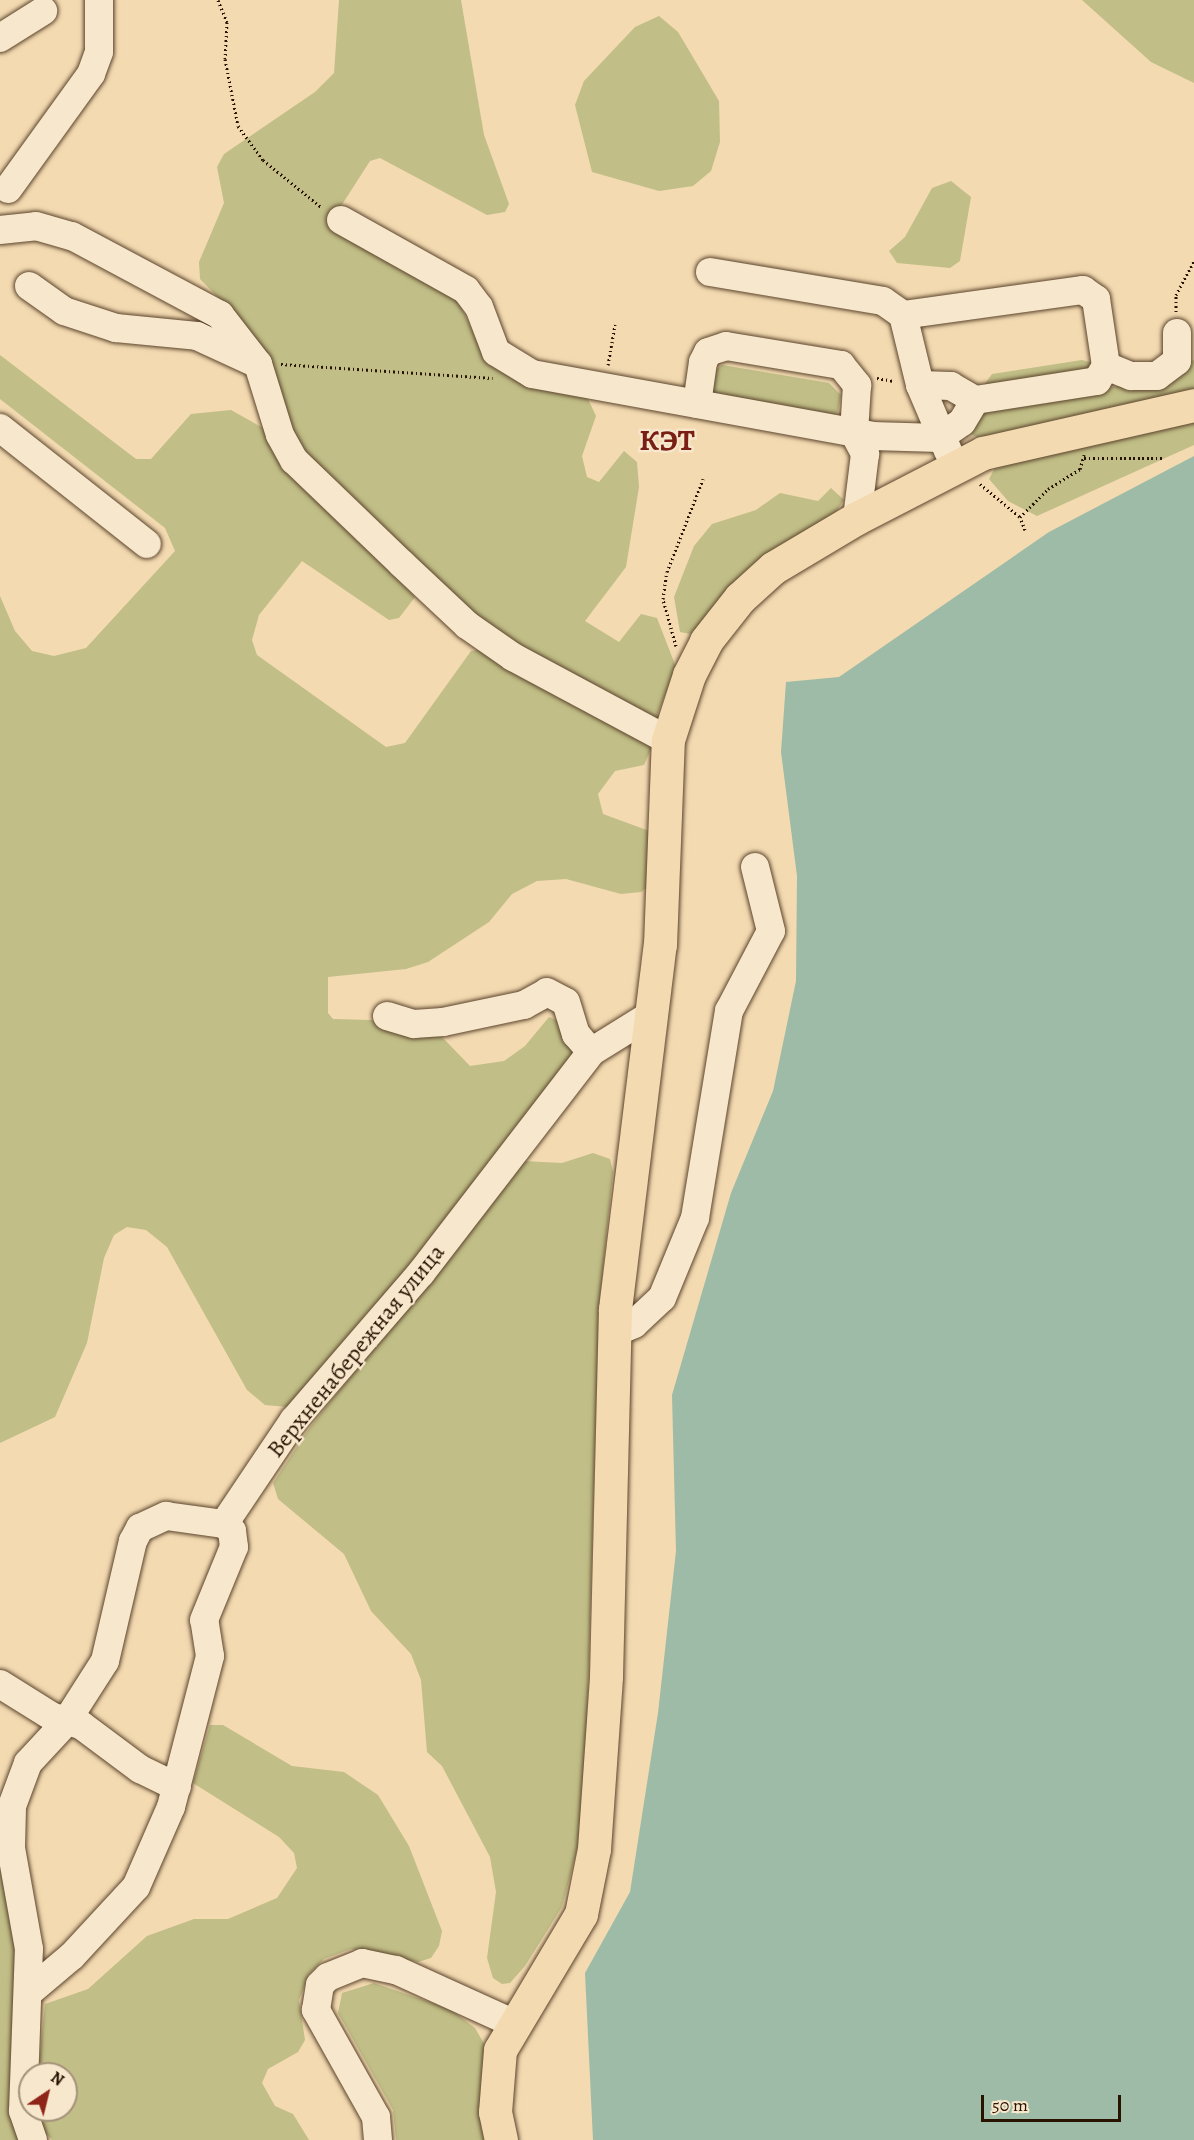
<!DOCTYPE html>
<meta charset="utf-8">
<style>
body{margin:0}
#map{position:relative;width:1194px;height:2140px;overflow:hidden;background:#f3dab1;font-family:Alegreya,serif}
div>[style]{position:absolute}
.green>*{inset:0;background:#c1be87}
.water>*{inset:0;background:#9dbba6}
.path>*{height:3px;margin-top:-1.5px;transform-origin:0;background:repeating-linear-gradient(90deg,#281200 0 1.5px,transparent 0 4.5px)}
.roads{filter:drop-shadow(0 0 2px #5b442c) drop-shadow(0 0 2px #5b442c)}
.minor>*{height:28px;margin:-14px;padding:0 14px;transform-origin:14px;border-radius:14px;background:#f7e7cc}
.major>*{height:33px;margin:-16.5px;padding:0 16.5px;transform-origin:16.5px;border-radius:16.5px;background:#f3dab1}
span{translate:-50% -50%;white-space:nowrap;text-align:center;line-height:1.15;-webkit-text-stroke:4.5px #f7e7cc;paint-order:stroke}
.street-label{font-size:24px;color:#281200}
.district-label{font-size:30px;color:#7a1f14;font-weight:700}
.north{position:absolute;left:18px;top:2062px;width:60px;height:60px;box-sizing:border-box;background:#f7e7cc;border:2px solid #a4927a;border-radius:50%;rotate:35deg;font-size:16px;font-weight:700;line-height:24px;text-align:center;color:#281200}
.north::after{content:'';display:block;margin:auto;width:21px;height:27px;background:#8f2418;clip-path:polygon(50% 0,100% 100%,50% 72%,0 100%)}
.scale{position:absolute;left:981px;top:2095px;width:140px;height:27px;box-sizing:border-box;border:3px solid #281200;border-top:0;padding-left:8px;font-size:18px;line-height:21px;white-space:nowrap;color:#281200;-webkit-text-stroke:4px #f7e7cc;paint-order:stroke}
</style>
<div id="map">
<div class="green">
<i style="clip-path:polygon(339px 0,461px 0,484px 135px,509px 204px,505px 212px,487px 215px,380px 158px,370px 161px,334px 217px,456px 296px,484px 355px,588px 399px,596px 416px,582px 456px,587px 477px,599px 482px,624px 451px,637px 462px,639px 487px,626px 567px,585px 621px,619px 642px,641px 614px,657px 618px,676px 667px,655px 720px,567px 678px,473px 617px,302px 455px,243px 323px,200px 279px,199px 262px,224px 203px,217px 167px,224px 154px,315px 92px,334px 73px)"></i>
<i style="clip-path:polygon(1082px 0,1194px 0,1194px 83px,1151px 62px)"></i>
<i style="clip-path:polygon(659px 16px,678px 32px,719px 101px,720px 142px,711px 171px,693px 186px,659px 191px,592px 172px,575px 105px,584px 81px,635px 27px)"></i>
<i style="clip-path:polygon(951px 181px,971px 197px,960px 261px,950px 268px,897px 263px,889px 251px,905px 237px,932px 188px)"></i>
<i style="clip-path:polygon(0 355px,136px 459px,151px 459px,191px 414px,231px 410px,263px 428px,415px 597px,399px 618px,389px 620px,302px 561px,259px 615px,252px 640px,257px 655px,386px 747px,405px 743px,471px 651px,478px 650px,652px 747px,644px 765px,615px 771px,598px 794px,603px 814px,652px 832px,648px 887px,641px 892px,621px 894px,566px 879px,537px 881px,512px 894px,489px 922px,428px 962px,406px 969px,328px 977px,328px 1013px,333px 1019px,371px 1020px,409px 1037px,442px 1037px,470px 1066px,504px 1061px,525px 1046px,549px 1017px,565px 1024px,573px 1057px,409px 1267px,288px 1407px,265px 1405px,247px 1390px,167px 1247px,146px 1230px,127px 1227px,114px 1235px,104px 1258px,87px 1343px,55px 1417px,0 1443px,0 596px,15px 631px,32px 651px,54px 656px,86px 648px,175px 551px,165px 528px,0 399px)"></i>
<i style="clip-path:polygon(1082px 360px,1096px 364px,1096px 372px,984px 385px,992px 374px)"></i>
<i style="clip-path:polygon(1194px 360px,1194px 389px,979px 438px,969px 433px,978px 413px,1118px 386px)"></i>
<i style="clip-path:polygon(722px 365px,829px 383px,841px 395px,838px 411px,834px 416px,717px 399px,710px 389px,713px 372px)"></i>
<i style="clip-path:polygon(1194px 418px,1194px 445px,1037px 516px,1008px 501px,989px 479px,996px 466px)"></i>
<i style="clip-path:polygon(831px 488px,844px 500px,836px 512px,764px 557px,691px 634px,680px 632px,674px 597px,694px 546px,712px 524px,756px 510px,780px 493px,818px 501px)"></i>
<i style="clip-path:polygon(593px 1153px,610px 1159px,613px 1172px,599px 1307px,586px 1762px,578px 1846px,562px 1907px,525px 1966px,510px 1983px,502px 1984px,493px 1978px,487px 1958px,496px 1892px,490px 1857px,442px 1766px,427px 1752px,421px 1680px,411px 1654px,371px 1611px,344px 1554px,278px 1499px,273px 1483px,308px 1430px,523px 1161px,562px 1163px)"></i>
<i style="clip-path:polygon(210px 1725px,223px 1725px,292px 1766px,344px 1772px,378px 1795px,409px 1846px,442px 1931px,439px 1946px,431px 1958px,418px 1962px,351px 1949px,324px 1959px,309px 1974px,299px 2000px,305px 2040px,298px 2052px,268px 2069px,262px 2083px,275px 2106px,293px 2114px,309px 2140px,52px 2140px,41px 2128px,37px 2110px,66px 2110px,66px 2074px,38px 2074px,45px 2004px,88px 1989px,147px 1936px,194px 1919px,228px 1919px,277px 1898px,297px 1868px,294px 1853px,279px 1837px,193px 1783px)"></i>
<i style="clip-path:polygon(0 1849px,15px 1922px,18px 2140px,0 2140px)"></i>
<i style="clip-path:polygon(374px 1983px,450px 2009px,475px 2028px,486px 2047px,484px 2140px,396px 2140px,393px 2110px,338px 2013px,342px 1993px)"></i>
</div>
<div class="water">
<i style="clip-path:polygon(1194px 456px,1194px 2140px,593px 2140px,585px 1973px,630px 1892px,658px 1713px,676px 1551px,672px 1395px,731px 1193px,773px 1091px,796px 981px,797px 876px,781px 752px,786px 682px,839px 677px,1049px 532px)"></i>
</div>
<div class="path">
<i style="left:218px;top:0;width:24px;rotate:68deg"></i>
<i style="left:227px;top:22px;width:37px;rotate:93deg"></i>
<i style="left:225px;top:59px;width:68px;rotate:79deg"></i>
<i style="left:238px;top:126px;width:42px;rotate:53.7deg"></i>
<i style="left:263px;top:160px;width:75px;rotate:39deg"></i>
<i style="left:1176px;top:312px;width:17px;rotate:-90deg"></i>
<i style="left:1176px;top:295px;width:38px;rotate:-62deg"></i>
<i style="left:281px;top:364px;width:212px;rotate:3.8deg"></i>
<i style="left:608px;top:365px;width:41px;rotate:-80.1deg"></i>
<i style="left:877px;top:378px;width:17px;rotate:10deg"></i>
<i style="left:1084px;top:458px;width:81px"></i>
<i style="left:980px;top:484px;width:52px;rotate:39.5deg"></i>
<i style="left:1025px;top:530px;width:14px;rotate:-111deg"></i>
<i style="left:1020px;top:517px;width:40px;rotate:-45deg"></i>
<i style="left:1048px;top:489px;width:38px;rotate:-32deg"></i>
<i style="left:1080px;top:469px;width:15px;rotate:-74deg"></i>
<i style="left:676px;top:646px;width:49px;rotate:-105.5deg"></i>
<i style="left:663px;top:599px;width:27px;rotate:-82deg"></i>
<i style="left:667px;top:572px;width:100px;rotate:-68.8deg"></i>
</div>
<div class="roads">
<div class="minor">
<i style="left:0;top:38px;width:51px;rotate:-32.1deg"></i>
<i style="left:8px;top:189px;width:142px;rotate:-54.2deg"></i>
<i style="left:91px;top:74px;width:23px;rotate:-70deg"></i>
<i style="left:99px;top:52px;width:52px;rotate:-90deg"></i>
<i style="left:341px;top:220px;width:143px;rotate:29.2deg"></i>
<i style="left:466px;top:290px;width:21px;rotate:53deg"></i>
<i style="left:479px;top:307px;width:48px;rotate:69.3deg"></i>
<i style="left:496px;top:352px;width:42px;rotate:31.4deg"></i>
<i style="left:532px;top:374px;width:346px;rotate:10.3deg"></i>
<i style="left:872px;top:436px;width:67px;rotate:1.7deg"></i>
<i style="left:939px;top:438px;width:28px;rotate:-35deg"></i>
<i style="left:962px;top:422px;width:26px;rotate:-59deg"></i>
<i style="left:0;top:230px;width:36px;rotate:-6deg"></i>
<i style="left:36px;top:226px;width:37px;rotate:16deg"></i>
<i style="left:72px;top:236px;width:168px;rotate:28.1deg"></i>
<i style="left:220px;top:315px;width:62px;rotate:52.2deg"></i>
<i style="left:258px;top:364px;width:74px;rotate:72.8deg"></i>
<i style="left:280px;top:435px;width:29px;rotate:61deg"></i>
<i style="left:294px;top:460px;width:149px;rotate:43.9deg"></i>
<i style="left:401px;top:563px;width:91px;rotate:43.2deg"></i>
<i style="left:467px;top:625px;width:56px;rotate:34.8deg"></i>
<i style="left:513px;top:657px;width:176px;rotate:28.2deg"></i>
<i style="left:710px;top:272px;width:175px;rotate:9.5deg"></i>
<i style="left:883px;top:301px;width:24px;rotate:35deg"></i>
<i style="left:903px;top:315px;width:182px;rotate:-7.9deg"></i>
<i style="left:1083px;top:290px;width:16px;rotate:35deg"></i>
<i style="left:1096px;top:299px;width:68px;rotate:81.5deg"></i>
<i style="left:1106px;top:366px;width:17px;rotate:121deg"></i>
<i style="left:1097px;top:381px;width:123px;rotate:171.1deg"></i>
<i style="left:975px;top:400px;width:28px;rotate:-150deg"></i>
<i style="left:951px;top:386px;width:31px;rotate:-178deg"></i>
<i style="left:29px;top:286px;width:43px;rotate:35.5deg"></i>
<i style="left:64px;top:311px;width:55px;rotate:18.1deg"></i>
<i style="left:116px;top:328px;width:81px;rotate:5.6deg"></i>
<i style="left:197px;top:336px;width:67px;rotate:24.7deg"></i>
<i style="left:903px;top:315px;width:72px;rotate:76.3deg"></i>
<i style="left:920px;top:385px;width:72px;rotate:67deg"></i>
<i style="left:1106px;top:366px;width:27px;rotate:22deg"></i>
<i style="left:1131px;top:376px;width:26px"></i>
<i style="left:1157px;top:376px;width:25px;rotate:-37deg"></i>
<i style="left:1177px;top:361px;width:28px;rotate:-90deg"></i>
<i style="left:697px;top:404px;width:42px;rotate:-81.9deg"></i>
<i style="left:703px;top:362px;width:11px;rotate:-63deg"></i>
<i style="left:708px;top:352px;width:19px;rotate:-18deg"></i>
<i style="left:726px;top:346px;width:117px;rotate:9.4deg"></i>
<i style="left:841px;top:365px;width:26px;rotate:51deg"></i>
<i style="left:857px;top:385px;width:48px;rotate:93.6deg"></i>
<i style="left:854px;top:433px;width:24px;rotate:62deg"></i>
<i style="left:865px;top:454px;width:64px;rotate:97.1deg"></i>
<i style="left:0;top:428px;width:187px;rotate:38.3deg"></i>
<i style="left:387px;top:1016px;width:28px;rotate:17deg"></i>
<i style="left:414px;top:1024px;width:29px;rotate:-4deg"></i>
<i style="left:443px;top:1022px;width:83px;rotate:-11.9deg"></i>
<i style="left:524px;top:1005px;width:26px;rotate:-29deg"></i>
<i style="left:547px;top:992px;width:21px;rotate:28deg"></i>
<i style="left:566px;top:1002px;width:34px;rotate:73deg"></i>
<i style="left:576px;top:1034px;width:23px;rotate:50deg"></i>
<i style="left:613px;top:1333px;width:23px;rotate:-23deg"></i>
<i style="left:634px;top:1324px;width:38px;rotate:-43deg"></i>
<i style="left:662px;top:1298px;width:87px;rotate:-67.6deg"></i>
<i style="left:695px;top:1218px;width:210px;rotate:-80.7deg"></i>
<i style="left:729px;top:1011px;width:90px;rotate:-62.3deg"></i>
<i style="left:771px;top:931px;width:66px;rotate:-104deg"></i>
<i style="left:0;top:1684px;width:62px;rotate:31.9deg"></i>
<i style="left:53px;top:1717px;width:29px;rotate:16deg"></i>
<i style="left:81px;top:1725px;width:74px;rotate:36.7deg"></i>
<i style="left:140px;top:1769px;width:41px;rotate:25.9deg"></i>
<i style="left:28px;top:1993px;width:57px;rotate:-40.1deg"></i>
<i style="left:72px;top:1956px;width:94px;rotate:-47.2deg"></i>
<i style="left:136px;top:1887px;width:87px;rotate:-66.4deg"></i>
<i style="left:171px;top:1807px;width:156px;rotate:-75.5deg"></i>
<i style="left:210px;top:1656px;width:36px;rotate:-99deg"></i>
<i style="left:204px;top:1620px;width:79px;rotate:-67.7deg"></i>
<i style="left:234px;top:1547px;width:16px;rotate:-97deg"></i>
<i style="left:232px;top:1531px;width:11px;rotate:-139deg"></i>
<i style="left:33px;top:2140px;width:31px;rotate:-109deg"></i>
<i style="left:23px;top:2111px;width:162px;rotate:-87.9deg"></i>
<i style="left:29px;top:1949px;width:103px;rotate:-100.1deg"></i>
<i style="left:11px;top:1848px;width:42px;rotate:-88.6deg"></i>
<i style="left:12px;top:1806px;width:46px;rotate:-69.6deg"></i>
<i style="left:28px;top:1763px;width:56px;rotate:-47.2deg"></i>
<i style="left:66px;top:1722px;width:72px;rotate:-57.4deg"></i>
<i style="left:105px;top:1661px;width:123px;rotate:-76.9deg"></i>
<i style="left:133px;top:1541px;width:15px;rotate:-62deg"></i>
<i style="left:140px;top:1528px;width:29px;rotate:-25deg"></i>
<i style="left:166px;top:1516px;width:59px;rotate:7.9deg"></i>
<i style="left:224px;top:1524px;width:125px;rotate:-56.1deg"></i>
<i style="left:294px;top:1420px;width:194px;rotate:-49.2deg"></i>
<i style="left:421px;top:1273px;width:279px;rotate:-52.4deg"></i>
<i style="left:591px;top:1052px;width:72px;rotate:-31.9deg"></i>
<i style="left:378px;top:2140px;width:23px;rotate:-95deg"></i>
<i style="left:376px;top:2117px;width:123px;rotate:-119.3deg"></i>
<i style="left:316px;top:2010px;width:25px;rotate:-81deg"></i>
<i style="left:320px;top:1985px;width:11px;rotate:-45deg"></i>
<i style="left:328px;top:1977px;width:37px;rotate:-22deg"></i>
<i style="left:362px;top:1963px;width:35px;rotate:12deg"></i>
<i style="left:396px;top:1970px;width:128px;rotate:24.4deg"></i>
</div>
<div class="major">
<i style="left:501px;top:2140px;width:29px;rotate:-102deg"></i>
<i style="left:495px;top:2112px;width:62px;rotate:-85.4deg"></i>
<i style="left:500px;top:2050px;width:158px;rotate:-59.2deg"></i>
<i style="left:581px;top:1914px;width:66px;rotate:-78.7deg"></i>
<i style="left:594px;top:1849px;width:173px;rotate:-86deg"></i>
<i style="left:606px;top:1676px;width:367px;rotate:-88.6deg"></i>
<i style="left:615px;top:1309px;width:367px;rotate:-83deg"></i>
<i style="left:660px;top:945px;width:205px;rotate:-87.8deg"></i>
<i style="left:668px;top:740px;width:68px;rotate:-72.1deg"></i>
<i style="left:689px;top:675px;width:38px;rotate:-63deg"></i>
<i style="left:706px;top:641px;width:55px;rotate:-51.7deg"></i>
<i style="left:740px;top:598px;width:45px;rotate:-42.3deg"></i>
<i style="left:773px;top:568px;width:98px;rotate:-30.8deg"></i>
<i style="left:857px;top:518px;width:142px;rotate:-27.3deg"></i>
<i style="left:983px;top:453px;width:216px;rotate:-12.8deg"></i>
</div>
</div>
<div class="street-label">
<span style="left:356px;top:1351px;rotate:-51deg">Верхненабережная улица</span>
</div>
<div class="district-label">
<span style="left:667px;top:440px">КЭТ</span>
</div>
<div class="north">N</div>
<div class="scale">50 m</div>
</div>
